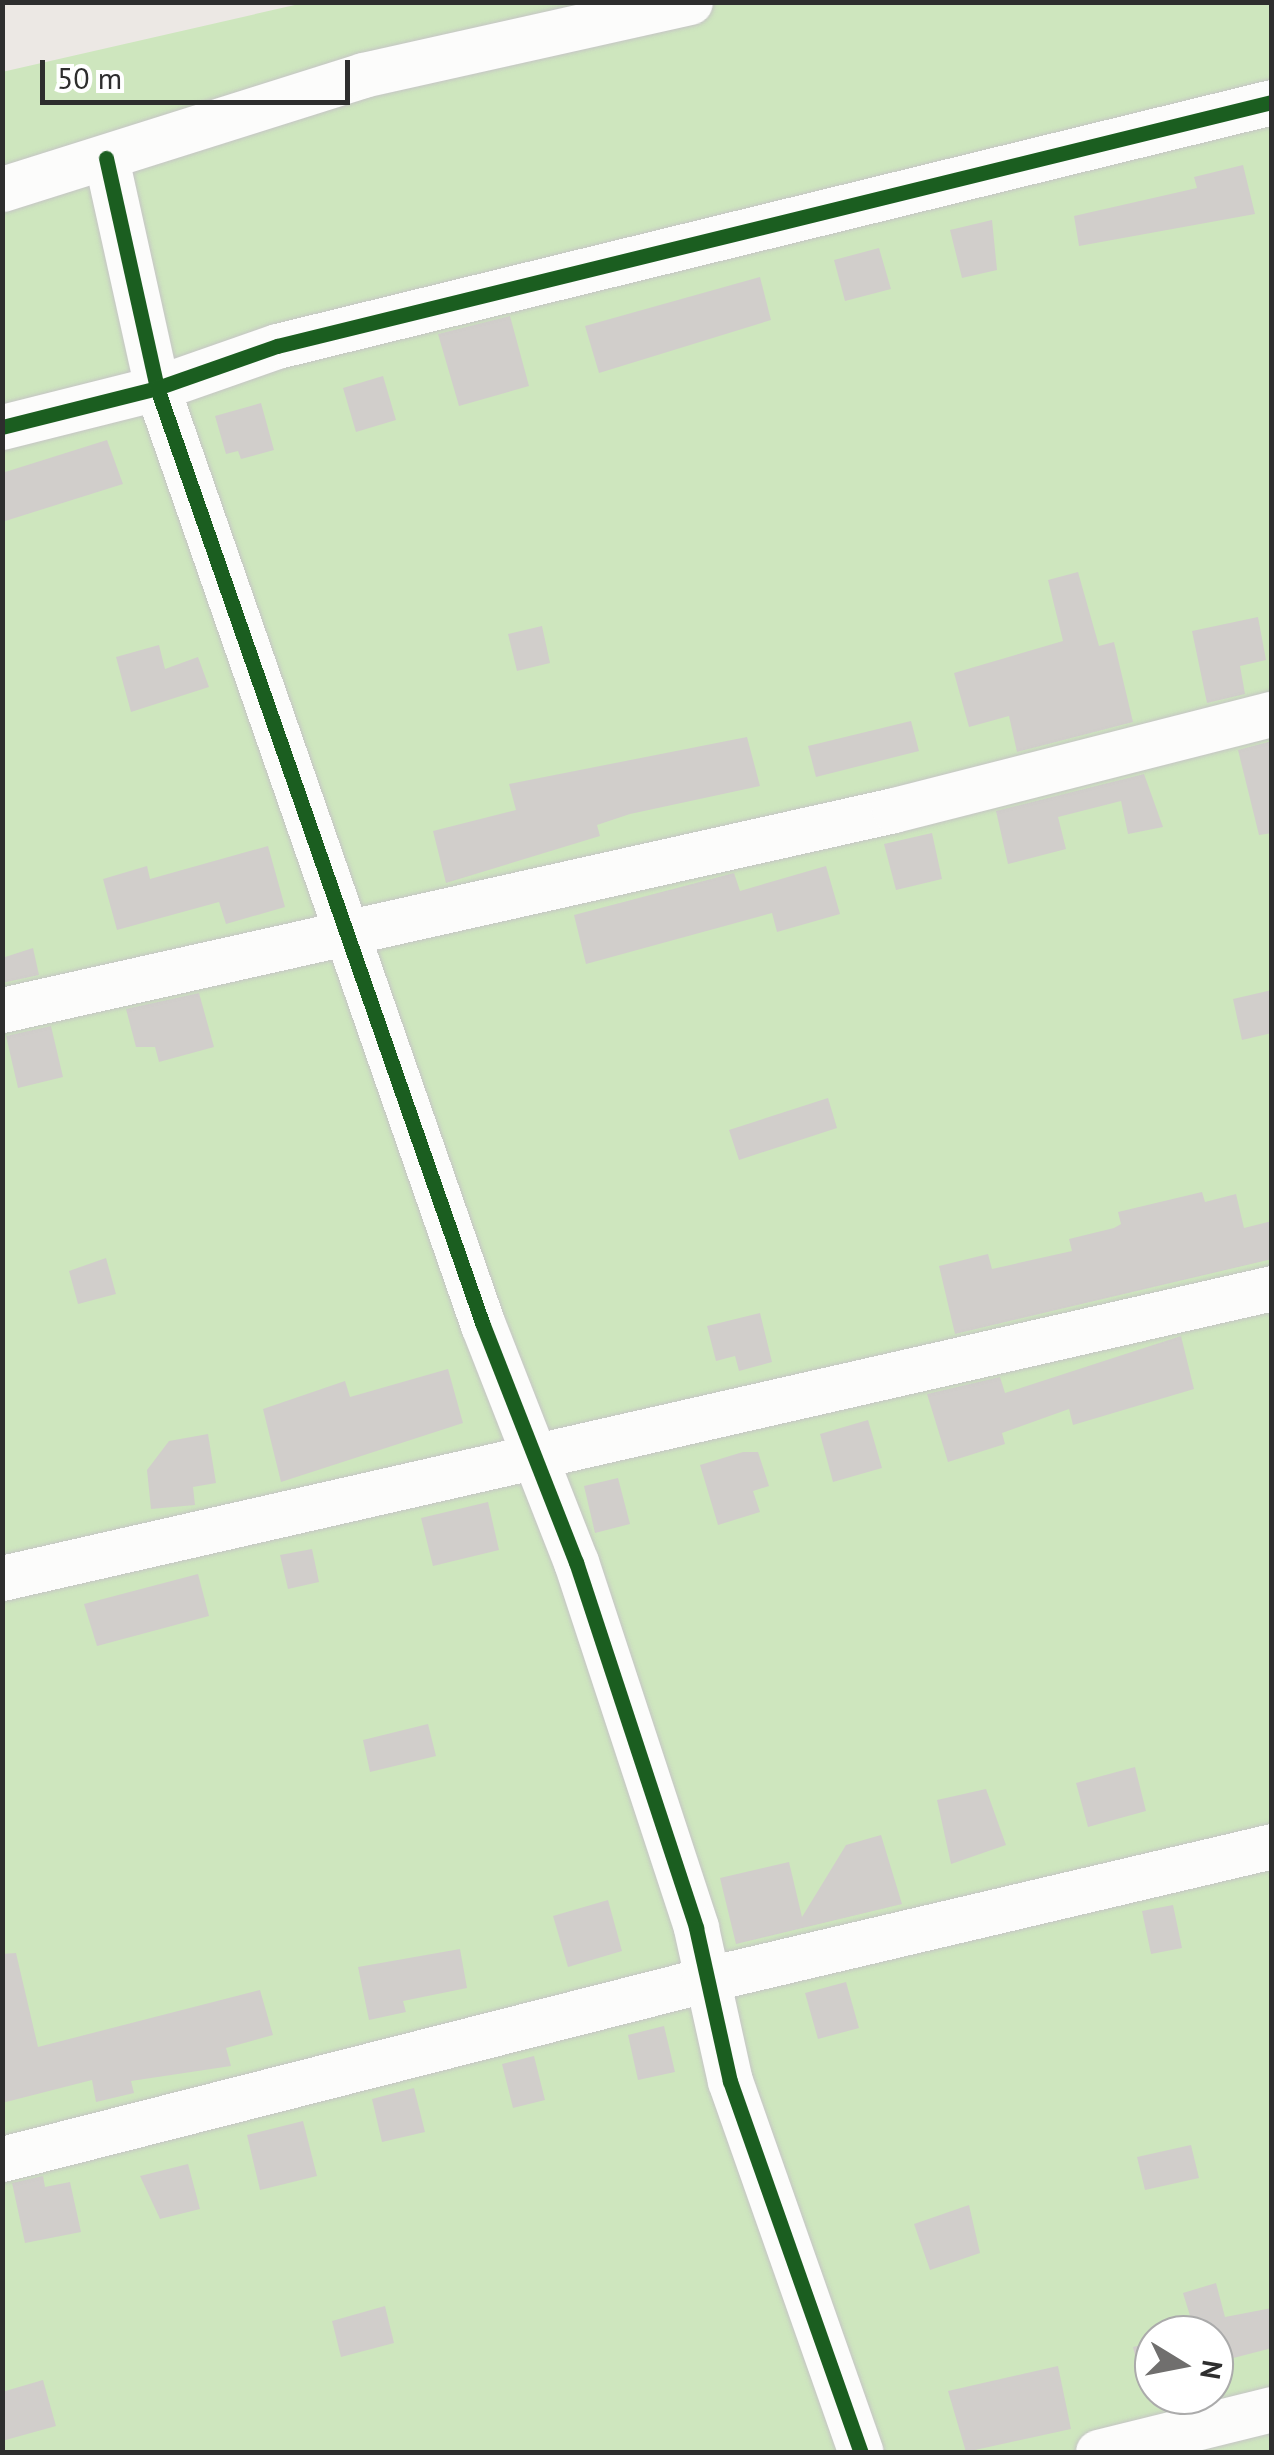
<!DOCTYPE html>
<style>
body{margin:0}
#map{position:relative;width:1274px;height:2455px;overflow:hidden;background:#ece8e4;font-family:"PT Sans",sans-serif}
div>[style]{position:absolute}
.green>*{inset:0;background:#cee6be}
.building>*{inset:0;background:#d1cecb}
.roads{filter:drop-shadow(0 0 2px #c5c4c5) drop-shadow(0 0 2px #c5c4c5)}
.minor>*{height:45px;margin:-22.5px;padding:0 22.5px;transform-origin:22.5px;border-radius:22.5px;background:#fcfcfb}
.cycleway>*{height:15px;margin:-7.5px;padding:0 7.5px;transform-origin:7.5px;border-radius:7.5px;background:#1b5e20}
span{translate:-50% -50%;white-space:nowrap;text-align:center;line-height:1.15;-webkit-text-stroke:8px #fff;paint-order:stroke}
.frame{position:absolute;inset:0;border:5px solid #2e2e2e;pointer-events:none}
.north{position:absolute;left:1134px;top:2315px;width:100px;height:100px;box-sizing:border-box;background:#fff;border:2px solid #ababab;border-radius:50%;rotate:100deg;font-size:28px;font-weight:700;line-height:40px;text-align:center;color:#2e2e2e}
.north::after{content:'';display:block;margin:auto;width:35px;height:45px;background:#706f6e;clip-path:polygon(50% 0,100% 100%,50% 72%,0 100%)}
.scale{position:absolute;left:40px;top:60px;width:310px;height:45px;box-sizing:border-box;border:5px solid #2e2e2e;border-top:0;padding-left:12px;font-size:30px;line-height:35px;white-space:nowrap;color:#2e2e2e;-webkit-text-stroke:8px #fff;paint-order:stroke}
</style>
<div id="map">
<div class="green">
<i style="clip-path:polygon(evenodd,308px 2px,1271px 3px,1271px 2452px,3px 2452px,2px 72px,308px 2px,1154px 2335px,1214px 2335px,1214px 2395px,1154px 2395px,1154px 2335px)"></i>
</div>
<div class="building">
<i style="clip-path:polygon(1243px 165px,1255px 214px,1079px 246px,1074px 216px,1197px 188px,1194px 177px)"></i>
<i style="clip-path:polygon(992px 220px,997px 270px,962px 278px,950px 230px)"></i>
<i style="clip-path:polygon(879px 248px,891px 289px,845px 301px,834px 260px)"></i>
<i style="clip-path:polygon(760px 277px,771px 320px,599px 373px,585px 326px)"></i>
<i style="clip-path:polygon(510px 316px,529px 386px,459px 406px,438px 334px)"></i>
<i style="clip-path:polygon(383px 376px,396px 420px,356px 432px,343px 388px)"></i>
<i style="clip-path:polygon(261px 403px,274px 450px,241px 459px,238px 451px,226px 454px,215px 416px)"></i>
<i style="clip-path:polygon(107px 440px,123px 484px,2px 522px,2px 473px)"></i>
<i style="clip-path:polygon(1078px 572px,1099px 646px,1114px 642px,1133px 722px,1017px 752px,1009px 716px,969px 727px,954px 673px,1063px 641px,1048px 580px)"></i>
<i style="clip-path:polygon(1258px 617px,1266px 660px,1240px 666px,1245px 694px,1207px 703px,1192px 631px)"></i>
<i style="clip-path:polygon(542px 626px,550px 663px,517px 671px,508px 634px)"></i>
<i style="clip-path:polygon(159px 645px,165px 669px,198px 657px,209px 687px,131px 712px,116px 657px)"></i>
<i style="clip-path:polygon(911px 721px,919px 751px,816px 777px,808px 746px)"></i>
<i style="clip-path:polygon(747px 737px,760px 786px,630px 814px,597px 825px,600px 836px,446px 883px,433px 831px,516px 810px,509px 784px)"></i>
<i style="clip-path:polygon(1272px 741px,1272px 833px,1259px 835px,1238px 750px)"></i>
<i style="clip-path:polygon(1144px 774px,1163px 827px,1128px 834px,1121px 801px,1058px 817px,1066px 849px,1008px 864px,996px 811px)"></i>
<i style="clip-path:polygon(932px 833px,942px 879px,896px 890px,884px 844px)"></i>
<i style="clip-path:polygon(268px 846px,285px 907px,226px 924px,219px 902px,117px 930px,103px 879px,147px 866px,150px 879px)"></i>
<i style="clip-path:polygon(826px 866px,840px 914px,777px 932px,772px 913px,586px 964px,574px 915px,734px 873px,740px 891px)"></i>
<i style="clip-path:polygon(33px 948px,39px 975px,2px 983px,2px 958px)"></i>
<i style="clip-path:polygon(1272px 990px,1272px 1033px,1242px 1040px,1233px 999px)"></i>
<i style="clip-path:polygon(199px 993px,214px 1047px,159px 1062px,155px 1047px,136px 1047px,126px 1009px)"></i>
<i style="clip-path:polygon(51px 1026px,63px 1077px,18px 1088px,6px 1036px)"></i>
<i style="clip-path:polygon(828px 1098px,837px 1128px,739px 1160px,729px 1130px)"></i>
<i style="clip-path:polygon(1202px 1192px,1205px 1202px,1236px 1194px,1244px 1228px,1272px 1221px,1272px 1259px,955px 1334px,939px 1266px,988px 1254px,992px 1269px,1072px 1251px,1069px 1239px,1114px 1228px,1121px 1224px,1118px 1212px)"></i>
<i style="clip-path:polygon(106px 1258px,116px 1294px,78px 1304px,69px 1271px)"></i>
<i style="clip-path:polygon(760px 1313px,772px 1362px,739px 1371px,735px 1356px,716px 1361px,707px 1326px)"></i>
<i style="clip-path:polygon(1181px 1336px,1194px 1389px,1073px 1425px,1069px 1409px,1002px 1433px,1005px 1444px,948px 1462px,927px 1394px,1000px 1377px,1005px 1393px)"></i>
<i style="clip-path:polygon(448px 1369px,463px 1423px,281px 1482px,263px 1409px,345px 1381px,350px 1397px)"></i>
<i style="clip-path:polygon(868px 1420px,882px 1468px,833px 1482px,820px 1434px)"></i>
<i style="clip-path:polygon(208px 1434px,216px 1483px,193px 1487px,195px 1505px,151px 1509px,147px 1470px,169px 1441px)"></i>
<i style="clip-path:polygon(743px 1452px,758px 1452px,769px 1486px,753px 1491px,760px 1512px,718px 1525px,700px 1465px)"></i>
<i style="clip-path:polygon(618px 1478px,630px 1524px,595px 1533px,584px 1486px)"></i>
<i style="clip-path:polygon(488px 1502px,499px 1550px,433px 1566px,421px 1518px)"></i>
<i style="clip-path:polygon(312px 1549px,319px 1582px,288px 1589px,280px 1555px)"></i>
<i style="clip-path:polygon(198px 1574px,209px 1616px,97px 1646px,84px 1604px)"></i>
<i style="clip-path:polygon(428px 1724px,436px 1756px,370px 1772px,363px 1740px)"></i>
<i style="clip-path:polygon(1135px 1767px,1146px 1811px,1088px 1827px,1076px 1783px)"></i>
<i style="clip-path:polygon(986px 1789px,1006px 1845px,951px 1864px,937px 1800px)"></i>
<i style="clip-path:polygon(881px 1835px,902px 1904px,736px 1944px,720px 1878px,789px 1862px,802px 1917px,846px 1845px)"></i>
<i style="clip-path:polygon(608px 1900px,622px 1951px,568px 1967px,553px 1916px)"></i>
<i style="clip-path:polygon(1173px 1905px,1182px 1948px,1151px 1954px,1142px 1911px)"></i>
<i style="clip-path:polygon(460px 1949px,467px 1988px,403px 2001px,406px 2012px,369px 2020px,358px 1967px)"></i>
<i style="clip-path:polygon(16px 1953px,38px 2047px,260px 1990px,273px 2035px,226px 2048px,231px 2066px,131px 2081px,134px 2093px,96px 2102px,92px 2080px,2px 2103px,2px 1954px)"></i>
<i style="clip-path:polygon(846px 1982px,859px 2028px,818px 2039px,805px 1993px)"></i>
<i style="clip-path:polygon(664px 2026px,675px 2072px,638px 2080px,628px 2035px)"></i>
<i style="clip-path:polygon(534px 2056px,545px 2100px,513px 2108px,502px 2064px)"></i>
<i style="clip-path:polygon(414px 2088px,425px 2132px,382px 2142px,372px 2099px)"></i>
<i style="clip-path:polygon(303px 2121px,317px 2176px,260px 2190px,247px 2135px)"></i>
<i style="clip-path:polygon(1191px 2145px,1199px 2178px,1145px 2190px,1137px 2157px)"></i>
<i style="clip-path:polygon(188px 2164px,200px 2209px,160px 2219px,140px 2176px)"></i>
<i style="clip-path:polygon(43px 2176px,45px 2187px,70px 2182px,81px 2232px,25px 2243px,12px 2183px)"></i>
<i style="clip-path:polygon(969px 2205px,980px 2253px,930px 2270px,914px 2224px)"></i>
<i style="clip-path:polygon(1216px 2283px,1225px 2317px,1272px 2308px,1272px 2348px,1214px 2363px,1214px 2335px,1184px 2335px,1195px 2332px,1183px 2293px)"></i>
<i style="clip-path:polygon(385px 2306px,394px 2343px,341px 2357px,332px 2321px)"></i>
<i style="clip-path:polygon(1154px 2342px,1154px 2380px,1142px 2383px,1133px 2347px)"></i>
<i style="clip-path:polygon(1058px 2366px,1071px 2429px,966px 2452px,948px 2391px)"></i>
<i style="clip-path:polygon(43px 2380px,56px 2426px,2px 2441px,2px 2392px)"></i>
</div>
<div class="roads">
<div class="minor">
<i style="left:106px;top:158px;width:236px;rotate:77.5deg"></i>
<i style="left:157px;top:388px;width:992px;rotate:70.82deg"></i>
<i style="left:483px;top:1325px;width:255px;rotate:68.6deg"></i>
<i style="left:576px;top:1562px;width:385px;rotate:71.8deg"></i>
<i style="left:696px;top:1928px;width:157px;rotate:77.5deg"></i>
<i style="left:730px;top:2081px;width:393px;rotate:70.6deg"></i>
<i style="left:2px;top:189px;width:379px;rotate:-17.5deg"></i>
<i style="left:363px;top:75px;width:335px;rotate:-12.6deg"></i>
<i style="left:2px;top:427px;width:160px;rotate:-14.1deg"></i>
<i style="left:157px;top:388px;width:127px;rotate:-19.3deg"></i>
<i style="left:277px;top:346px;width:1024px;rotate:-13.78deg"></i>
<i style="left:2px;top:1010px;width:914px;rotate:-12.64deg"></i>
<i style="left:894px;top:810px;width:390px;rotate:-14.3deg"></i>
<i style="left:2px;top:1578px;width:1303px;rotate:-12.86deg"></i>
<i style="left:2px;top:2159px;width:724px;rotate:-14.3deg"></i>
<i style="left:704px;top:1980px;width:584px;rotate:-13.27deg"></i>
<i style="left:1098px;top:2452px;width:179px;rotate:-13.9deg"></i>
</div>
</div>
<div class="cycleway">
<i style="left:106px;top:158px;width:236px;rotate:77.5deg"></i>
<i style="left:157px;top:388px;width:992px;rotate:70.82deg"></i>
<i style="left:483px;top:1325px;width:255px;rotate:68.6deg"></i>
<i style="left:576px;top:1562px;width:385px;rotate:71.8deg"></i>
<i style="left:696px;top:1928px;width:157px;rotate:77.5deg"></i>
<i style="left:730px;top:2081px;width:393px;rotate:70.6deg"></i>
<i style="left:2px;top:427px;width:160px;rotate:-14.1deg"></i>
<i style="left:157px;top:388px;width:127px;rotate:-19.3deg"></i>
<i style="left:277px;top:346px;width:1024px;rotate:-13.78deg"></i>
</div>
<div class="frame"></div>
<div class="north">N</div>
<div class="scale">50 m</div>
</div>
